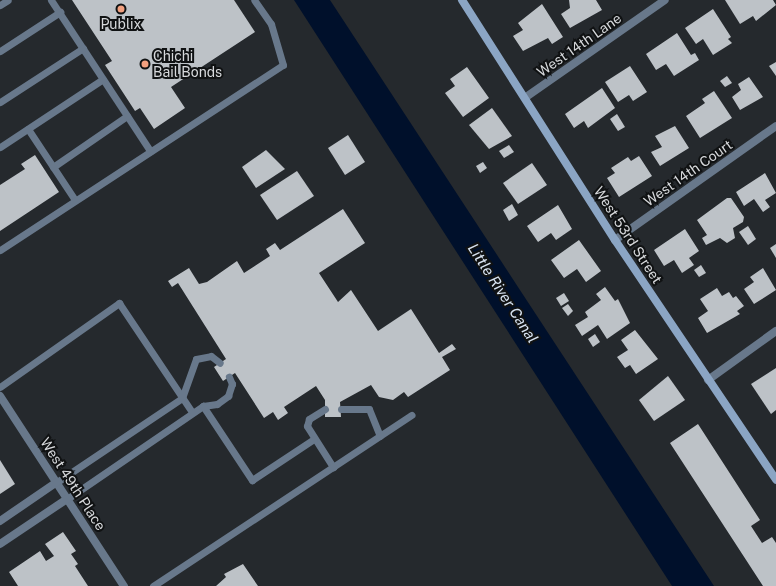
<!DOCTYPE html>
<style>
body{margin:0}
#map{position:relative;width:776px;height:586px;overflow:hidden;background:#25292d;font-family:"Public Sans",sans-serif}
div>[style]{position:absolute}
.water>*{inset:0;background:#00102b}
.building>*{inset:0;background:#bdc2c7}
.lane>*{height:7px;margin:-3.5px;padding:0 3.5px;transform-origin:3.5px;border-radius:3.5px;background:#68788b}
.street>*{height:8px;margin:-4px;padding:0 4px;transform-origin:4px;border-radius:4px;background:#68788b}
.secondary>*{height:8px;margin:-4px;padding:0 4px;transform-origin:4px;border-radius:4px;background:#8ba5c4}
.dots>*{width:11px;height:11px;translate:-50% -50%;box-sizing:border-box;border:2px solid #101213;border-radius:50%}
span{translate:-50% -50%;white-space:nowrap;text-align:center;line-height:1.15;-webkit-text-stroke:4px #101213;paint-order:stroke}
.poi-label{font-size:14px;color:#d7d9dc}
.left{translate:0 -50%;text-align:left}
.street-label{font-size:14px;color:#d7d9dc}
.water-label{font-size:15px;color:#d9e4f2;font-style:italic}
</style>
<div id="map">
<div class="water">
<i style="clip-path:polygon(294px 0,330px 0,714px 586px,672px 586px)"></i>
</div>
<div class="building">
<i style="clip-path:polygon(72px 0,234px 0,255px 32px,171px 87px,185px 108px,154px 129px,140px 108px,135px 111px,105px 65px,112px 61px)"></i>
<i style="clip-path:polygon(569px 0,596px 0,602px 10px,570px 28px,561px 14px,570px 8px)"></i>
<i style="clip-path:polygon(725px 0,773px 0,776px 5px,756px 21px,753px 16px,740px 24px)"></i>
<i style="clip-path:polygon(542px 4px,563px 37px,552px 44px,548px 38px,523px 51px,513px 36px,523px 30px,518px 23px)"></i>
<i style="clip-path:polygon(713px 9px,731px 37px,728px 39px,732px 43px,713px 55px,703px 39px,696px 44px,685px 28px)"></i>
<i style="clip-path:polygon(677px 33px,691px 55px,695px 53px,699px 60px,674px 76px,666px 64px,656px 70px,646px 54px)"></i>
<i style="clip-path:polygon(776px 62px,776px 76px,769px 66px)"></i>
<i style="clip-path:polygon(630px 66px,647px 92px,633px 101px,629px 95px,618px 102px,605px 82px)"></i>
<i style="clip-path:polygon(467px 67px,489px 98px,463px 117px,445px 93px,455px 86px,450px 79px)"></i>
<i style="clip-path:polygon(727px 76px,732px 83px,725px 87px,720px 81px)"></i>
<i style="clip-path:polygon(749px 77px,763px 97px,740px 110px,732px 97px,741px 90px,738px 84px)"></i>
<i style="clip-path:polygon(602px 88px,615px 108px,588px 128px,584px 121px,574px 128px,565px 114px)"></i>
<i style="clip-path:polygon(714px 91px,732px 118px,700px 138px,686px 116px,705px 103px,702px 99px)"></i>
<i style="clip-path:polygon(492px 108px,512px 136px,489px 149px,469px 125px)"></i>
<i style="clip-path:polygon(617px 114px,625px 127px,618px 131px,610px 119px)"></i>
<i style="clip-path:polygon(675px 126px,689px 148px,660px 166px,651px 152px,662px 147px,655px 136px)"></i>
<i style="clip-path:polygon(348px 135px,365px 162px,345px 175px,328px 148px)"></i>
<i style="clip-path:polygon(509px 145px,514px 152px,504px 158px,499px 151px)"></i>
<i style="clip-path:polygon(266px 150px,285px 169px,256px 188px,242px 167px)"></i>
<i style="clip-path:polygon(35px 155px,59px 192px,0 231px,0 185px,25px 169px,21px 164px)"></i>
<i style="clip-path:polygon(639px 156px,652px 176px,619px 197px,607px 178px,615px 173px,611px 168px,628px 157px,631px 161px)"></i>
<i style="clip-path:polygon(483px 162px,487px 168px,480px 173px,476px 166px)"></i>
<i style="clip-path:polygon(532px 163px,547px 185px,518px 204px,503px 183px)"></i>
<i style="clip-path:polygon(297px 171px,314px 196px,277px 220px,260px 195px)"></i>
<i style="clip-path:polygon(765px 173px,776px 193px,765px 200px,770px 207px,763px 212px,754px 199px,744px 206px,736px 192px)"></i>
<i style="clip-path:polygon(727px 198px,731px 198px,744px 217px,743px 222px,733px 228px,735px 238px,727px 243px,720px 238px,706px 245px,702px 238px,707px 235px,697px 220px)"></i>
<i style="clip-path:polygon(512px 204px,518px 215px,509px 221px,503px 210px)"></i>
<i style="clip-path:polygon(558px 205px,572px 229px,556px 240px,551px 233px,538px 242px,527px 226px)"></i>
<i style="clip-path:polygon(343px 209px,365px 243px,319px 273px,338px 302px,351px 290px,378px 331px,411px 309px,439px 353px,452px 344px,456px 349px,442px 357px,450px 370px,408px 397px,404px 392px,393px 400px,379px 397px,371px 385px,340px 402px,341px 417px,325px 417px,325px 400px,316px 386px,284px 407px,288px 413px,278px 420px,273px 412px,264px 418px,235px 373px,223px 381px,214px 367px,226px 359px,178px 283px,172px 287px,168px 281px,189px 268px,199px 284px,207px 282px,237px 261px,244px 273px,270px 256px,266px 249px,275px 243px,280px 250px)"></i>
<i style="clip-path:polygon(748px 226px,756px 239px,748px 245px,739px 232px)"></i>
<i style="clip-path:polygon(685px 229px,699px 251px,689px 258px,694px 265px,682px 273px,674px 260px,664px 266px,654px 250px)"></i>
<i style="clip-path:polygon(579px 240px,601px 271px,586px 282px,577px 269px,564px 278px,551px 260px)"></i>
<i style="clip-path:polygon(776px 244px,776px 258px,770px 248px)"></i>
<i style="clip-path:polygon(701px 265px,706px 273px,699px 277px,694px 270px)"></i>
<i style="clip-path:polygon(763px 268px,776px 290px,754px 304px,744px 289px,754px 282px,750px 277px)"></i>
<i style="clip-path:polygon(605px 287px,615px 301px,618px 299px,630px 323px,607px 339px,598px 325px,582px 336px,575px 325px,588px 317px,585px 312px,601px 300px,596px 294px)"></i>
<i style="clip-path:polygon(717px 288px,722px 296px,729px 292px,733px 298px,736px 296px,744px 306px,737px 311px,740px 314px,707px 333px,698px 318px,708px 311px,700px 299px)"></i>
<i style="clip-path:polygon(564px 293px,569px 301px,561px 306px,556px 298px)"></i>
<i style="clip-path:polygon(568px 304px,573px 311px,568px 316px,562px 308px)"></i>
<i style="clip-path:polygon(635px 330px,658px 359px,636px 374px,630px 365px,625px 368px,617px 357px,628px 350px,621px 340px)"></i>
<i style="clip-path:polygon(595px 334px,600px 342px,593px 347px,588px 339px)"></i>
<i style="clip-path:polygon(776px 368px,776px 410px,771px 414px,751px 384px)"></i>
<i style="clip-path:polygon(668px 376px,685px 400px,654px 421px,639px 400px)"></i>
<i style="clip-path:polygon(698px 424px,760px 520px,751px 526px,762px 543px,772px 537px,776px 543px,776px 586px,763px 586px,670px 443px)"></i>
<i style="clip-path:polygon(0 460px,15px 484px,0 494px)"></i>
<i style="clip-path:polygon(63px 532px,76px 551px,71px 554px,78px 564px,75px 566px,88px 586px,18px 586px,9px 572px,40px 551px,46px 561px,54px 556px,45px 544px)"></i>
<i style="clip-path:polygon(243px 564px,258px 586px,216px 586px,226px 577px,224px 574px)"></i>
</div>
<div class="lane">
<i style="left:51px;top:0;width:181px;rotate:56.7deg"></i>
<i style="left:0;top:5px;width:9px;rotate:-32deg"></i>
<i style="left:0;top:51px;width:72px;rotate:-33deg"></i>
<i style="left:0;top:102px;width:99px;rotate:-33deg"></i>
<i style="left:28px;top:129px;width:85px;rotate:56.5deg"></i>
<i style="left:0;top:147px;width:123px;rotate:-33.4deg"></i>
<i style="left:53px;top:167px;width:90px;rotate:-34.6deg"></i>
<i style="left:0;top:250px;width:338px;rotate:-33.2deg"></i>
<i style="left:283px;top:65px;width:43px;rotate:-106.3deg"></i>
<i style="left:271px;top:24px;width:29px;rotate:-125deg"></i>
<i style="left:0;top:387px;width:146px;rotate:-35.2deg"></i>
<i style="left:119px;top:303px;width:131px;rotate:56.2deg"></i>
<i style="left:203px;top:406px;width:14px;rotate:-8deg"></i>
<i style="left:217px;top:404px;width:14px;rotate:-36deg"></i>
<i style="left:228px;top:396px;width:13px;rotate:-72deg"></i>
<i style="left:232px;top:384px;width:8px;rotate:-113deg"></i>
<i style="left:325px;top:409px;width:19px;rotate:148deg"></i>
<i style="left:309px;top:419px;width:7px;rotate:106deg"></i>
<i style="left:307px;top:426px;width:49px;rotate:57.6deg"></i>
<i style="left:341px;top:409px;width:28px"></i>
<i style="left:369px;top:409px;width:29px;rotate:68deg"></i>
<i style="left:57px;top:482px;width:151px;rotate:-33.9deg"></i>
<i style="left:182px;top:398px;width:41px;rotate:-70.3deg"></i>
<i style="left:196px;top:359px;width:15px;rotate:-11deg"></i>
<i style="left:211px;top:356px;width:11px;rotate:38deg"></i>
<i style="left:67px;top:499px;width:165px;rotate:-34.4deg"></i>
<i style="left:203px;top:406px;width:89px;rotate:56.5deg"></i>
<i style="left:252px;top:480px;width:74px;rotate:-33.5deg"></i>
<i style="left:153px;top:586px;width:310px;rotate:-33.5deg"></i>
</div>
<div class="street">
<i style="left:526px;top:97px;width:169px;rotate:-34.9deg"></i>
<i style="left:615px;top:240px;width:197px;rotate:-35.3deg"></i>
<i style="left:708px;top:380px;width:84px;rotate:-35.8deg"></i>
<i style="left:0;top:396px;width:227px;rotate:56.9deg"></i>
<i style="left:0;top:521px;width:69px;rotate:-34.4deg"></i>
<i style="left:0;top:544px;width:81px;rotate:-33.9deg"></i>
</div>
<div class="secondary">
<i style="left:462px;top:0;width:285px;rotate:57.5deg"></i>
<i style="left:615px;top:240px;width:289px;rotate:56.1deg"></i>
</div>
<div class="dots">
<i style="left:121px;top:9px;background:#f2a07f"></i>
<i style="left:145px;top:64px;background:#f2a07f"></i>
</div>
<div class="poi-label">
<span style="left:121px;top:24px">Publix</span>
<span class="left" style="left:153px;top:64px">Chichi<br>Bail Bonds</span>
</div>
<div class="street-label">
<span style="left:579px;top:45px;rotate:-35deg">West 14th Lane</span>
<span style="left:688px;top:173px;rotate:-35deg">West 14th Court</span>
<span style="left:628px;top:235px;rotate:57deg">West 53rd Street</span>
<span style="left:73px;top:484px;rotate:57deg">West 49th Place</span>
</div>
<div class="water-label">
<span style="left:503px;top:293px;rotate:57deg">Little River Canal</span>
</div>
</div>
